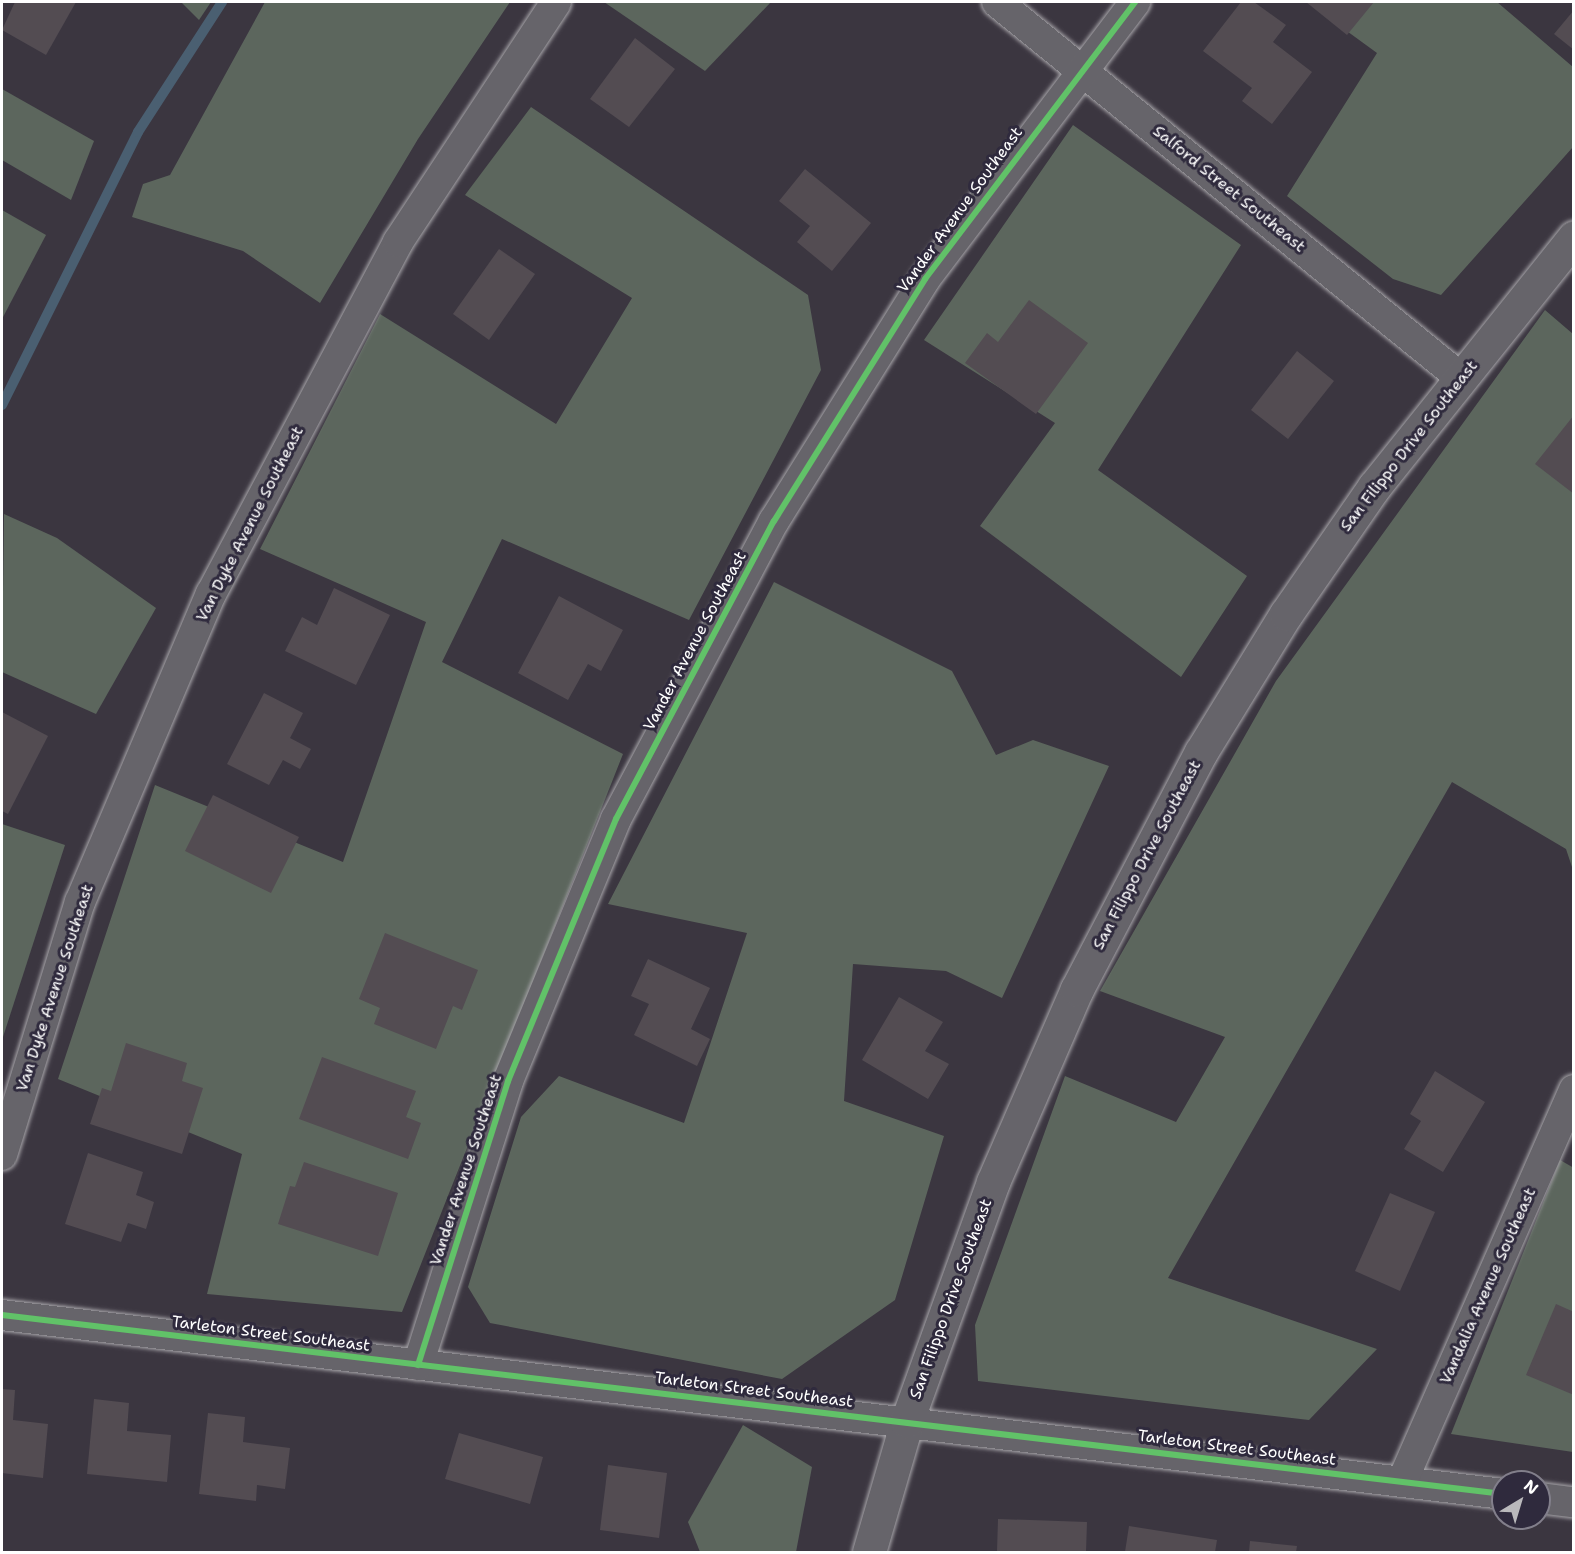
<!DOCTYPE html>
<style>
body{margin:0}
#map{position:relative;width:1575px;height:1554px;overflow:hidden;background:#3b3640;font-family:"Shantell Sans",sans-serif}
div>[style]{position:absolute}
.green>*{inset:0;background:#5c665d}
.stream>*{height:10px;margin:-5px;padding:0 5px;transform-origin:5px;border-radius:5px;background:#4a5f71}
.building>*{inset:0;background:#534c52}
.roads{filter:drop-shadow(0 0 2px #a7a5a9) drop-shadow(0 0 2px #a7a5a9)}
.street>*{height:30px;margin:-15px;padding:0 15px;transform-origin:15px;border-radius:15px;background:#66646a}
.secondary>*{height:33px;margin:-16.5px;padding:0 16.5px;transform-origin:16.5px;border-radius:16.5px;background:#66646a}
.cycleway>*{height:6px;margin:-3px;padding:0 3px;transform-origin:3px;border-radius:3px;background:#61c268}
span{translate:-50% -50%;white-space:nowrap;text-align:center;line-height:1.15;-webkit-text-stroke:6px #2f2a3d;paint-order:stroke}
.street-label{font-size:16px;color:#fff}
.frame{position:absolute;inset:0;border:3px solid #fff;pointer-events:none}
.north{position:absolute;left:1491px;top:1470px;width:60px;height:60px;box-sizing:border-box;background:#2f2a3d;border:2px solid #827f8b;border-radius:50%;rotate:38deg;font-size:16px;font-weight:700;line-height:24px;text-align:center;color:#fff}
.north::after{content:'';display:block;margin:auto;width:21px;height:27px;background:#bab9bc;clip-path:polygon(50% 0,100% 100%,50% 72%,0 100%)}
</style>
<div id="map">
<div class="green">
<i style="clip-path:polygon(181px 2px,211px 2px,199px 20px)"></i>
<i style="clip-path:polygon(265px 2px,510px 2px,418px 139px,320px 303px,243px 251px,132px 217px,143px 184px,170px 175px)"></i>
<i style="clip-path:polygon(604px 2px,771px 2px,705px 71px)"></i>
<i style="clip-path:polygon(1307px 2px,1497px 2px,1573px 67px,1573px 147px,1441px 295px,1393px 279px,1287px 196px,1377px 53px)"></i>
<i style="clip-path:polygon(2px 89px,94px 141px,71px 200px,2px 160px)"></i>
<i style="clip-path:polygon(531px 107px,808px 295px,821px 370px,689px 620px,502px 539px,442px 662px,623px 754px,402px 1312px,207px 1294px,242px 1154px,58px 1079px,155px 785px,343px 862px,426px 622px,260px 549px,380px 314px,556px 424px,632px 298px,465px 195px)"></i>
<i style="clip-path:polygon(1073px 125px,1241px 245px,1098px 470px,1247px 576px,1181px 677px,980px 526px,1055px 423px,924px 340px)"></i>
<i style="clip-path:polygon(2px 210px,46px 235px,2px 319px)"></i>
<i style="clip-path:polygon(1545px 310px,1573px 334px,1573px 870px,1566px 849px,1452px 782px,1168px 1278px,1377px 1349px,1309px 1420px,978px 1381px,975px 1325px,1065px 1076px,1176px 1122px,1225px 1037px,1100px 991px,1276px 681px)"></i>
<i style="clip-path:polygon(4px 514px,57px 538px,156px 608px,96px 714px,2px 672px)"></i>
<i style="clip-path:polygon(774px 582px,952px 671px,996px 755px,1033px 740px,1109px 766px,1002px 998px,946px 971px,853px 964px,844px 1101px,944px 1136px,895px 1300px,782px 1379px,490px 1323px,468px 1287px,521px 1117px,559px 1076px,684px 1123px,747px 933px,608px 904px)"></i>
<i style="clip-path:polygon(2px 824px,65px 845px,2px 1040px)"></i>
<i style="clip-path:polygon(1560px 1160px,1574px 1168px,1573px 1452px,1451px 1434px)"></i>
<i style="clip-path:polygon(743px 1425px,812px 1467px,796px 1552px,700px 1552px,688px 1522px)"></i>
</div>
<div class="stream">
<i style="left:2px;top:405px;width:305px;rotate:-63.5deg"></i>
<i style="left:138px;top:132px;width:155px;rotate:-57.1deg"></i>
</div>
<div class="building">
<i style="clip-path:polygon(15px 2px,76px 2px,46px 55px,2px 30px)"></i>
<i style="clip-path:polygon(1241px 2px,1254px 2px,1286px 25px,1273px 42px,1312px 72px,1272px 124px,1242px 101px,1252px 88px,1203px 51px)"></i>
<i style="clip-path:polygon(1306px 2px,1374px 2px,1347px 35px)"></i>
<i style="clip-path:polygon(1574px 10px,1574px 50px,1554px 34px)"></i>
<i style="clip-path:polygon(635px 38px,675px 69px,629px 127px,590px 99px)"></i>
<i style="clip-path:polygon(805px 169px,871px 223px,832px 271px,797px 242px,810px 226px,779px 201px)"></i>
<i style="clip-path:polygon(499px 249px,535px 274px,489px 340px,453px 314px)"></i>
<i style="clip-path:polygon(1029px 300px,1088px 343px,1036px 414px,965px 363px,987px 333px,998px 342px)"></i>
<i style="clip-path:polygon(1297px 351px,1334px 381px,1288px 439px,1251px 410px)"></i>
<i style="clip-path:polygon(1574px 415px,1574px 494px,1535px 464px)"></i>
<i style="clip-path:polygon(334px 588px,390px 615px,356px 685px,285px 651px,302px 617px,317px 625px)"></i>
<i style="clip-path:polygon(559px 596px,623px 630px,601px 671px,588px 664px,568px 700px,518px 673px)"></i>
<i style="clip-path:polygon(264px 693px,303px 713px,290px 738px,311px 749px,300px 769px,283px 760px,269px 785px,227px 764px)"></i>
<i style="clip-path:polygon(2px 712px,48px 736px,8px 814px,2px 811px)"></i>
<i style="clip-path:polygon(213px 795px,299px 837px,271px 893px,185px 851px)"></i>
<i style="clip-path:polygon(385px 933px,478px 970px,462px 1010px,453px 1006px,436px 1049px,374px 1024px,380px 1008px,359px 999px)"></i>
<i style="clip-path:polygon(648px 959px,710px 988px,691px 1029px,710px 1039px,697px 1066px,634px 1035px,649px 1004px,631px 996px)"></i>
<i style="clip-path:polygon(899px 997px,943px 1022px,925px 1051px,949px 1064px,928px 1099px,862px 1060px)"></i>
<i style="clip-path:polygon(126px 1043px,187px 1063px,182px 1081px,203px 1088px,182px 1154px,90px 1124px,102px 1088px,111px 1091px)"></i>
<i style="clip-path:polygon(322px 1057px,416px 1091px,406px 1117px,421px 1123px,408px 1159px,299px 1119px)"></i>
<i style="clip-path:polygon(1435px 1071px,1485px 1102px,1443px 1172px,1404px 1149px,1421px 1121px,1410px 1114px)"></i>
<i style="clip-path:polygon(88px 1153px,143px 1172px,136px 1195px,154px 1202px,146px 1229px,128px 1223px,121px 1242px,65px 1224px)"></i>
<i style="clip-path:polygon(304px 1162px,398px 1193px,378px 1256px,278px 1224px,290px 1186px,295px 1187px)"></i>
<i style="clip-path:polygon(1390px 1193px,1435px 1212px,1400px 1291px,1355px 1271px)"></i>
<i style="clip-path:polygon(1556px 1304px,1574px 1312px,1574px 1395px,1526px 1375px)"></i>
<i style="clip-path:polygon(2px 1389px,15px 1390px,13px 1420px,48px 1424px,43px 1478px,2px 1473px)"></i>
<i style="clip-path:polygon(94px 1399px,129px 1403px,127px 1431px,171px 1435px,167px 1482px,87px 1474px)"></i>
<i style="clip-path:polygon(208px 1413px,245px 1417px,243px 1442px,290px 1448px,285px 1489px,257px 1485px,256px 1501px,199px 1494px)"></i>
<i style="clip-path:polygon(459px 1433px,543px 1457px,530px 1504px,445px 1479px)"></i>
<i style="clip-path:polygon(608px 1465px,667px 1473px,659px 1538px,600px 1530px)"></i>
<i style="clip-path:polygon(998px 1519px,1087px 1522px,1086px 1552px,997px 1552px)"></i>
<i style="clip-path:polygon(1129px 1526px,1217px 1540px,1215px 1552px,1125px 1552px)"></i>
<i style="clip-path:polygon(1250px 1541px,1297px 1546px,1296px 1552px,1249px 1552px)"></i>
</div>
<div class="roads">
<div class="street">
<i style="left:997px;top:2px;width:597px;rotate:39.02deg"></i>
<i style="left:2px;top:1155px;width:265px;rotate:-72.9deg"></i>
<i style="left:80px;top:902px;width:335px;rotate:-67deg"></i>
<i style="left:211px;top:594px;width:399px;rotate:-62deg"></i>
<i style="left:398px;top:242px;width:287px;rotate:-56.6deg"></i>
<i style="left:2px;top:1315px;width:1512px;rotate:6.8deg"></i>
<i style="left:418px;top:1365px;width:298px;rotate:-72.4deg"></i>
<i style="left:508px;top:1081px;width:283px;rotate:-67.6deg"></i>
<i style="left:616px;top:819px;width:337px;rotate:-62.1deg"></i>
<i style="left:774px;top:521px;width:285px;rotate:-58deg"></i>
<i style="left:925px;top:279px;width:348px;rotate:-52.8deg"></i>
<i style="left:1402px;top:1482px;width:428px;rotate:-66.3deg"></i>
<i style="left:1539px;top:1498px;width:35px;rotate:7deg"></i>
</div>
<div class="secondary">
<i style="left:869px;top:1552px;width:136px;rotate:-73.8deg"></i>
<i style="left:907px;top:1421px;width:254px;rotate:-70.2deg"></i>
<i style="left:993px;top:1182px;width:210px;rotate:-66.5deg"></i>
<i style="left:1077px;top:989px;width:267px;rotate:-62.4deg"></i>
<i style="left:1201px;top:752px;width:162px;rotate:-58.4deg"></i>
<i style="left:1286px;top:614px;width:155px;rotate:-55.3deg"></i>
<i style="left:1374px;top:487px;width:320px;rotate:-51.3deg"></i>
</div>
</div>
<div class="cycleway">
<i style="left:2px;top:1315px;width:1512px;rotate:6.8deg"></i>
<i style="left:418px;top:1365px;width:298px;rotate:-72.4deg"></i>
<i style="left:508px;top:1081px;width:283px;rotate:-67.6deg"></i>
<i style="left:616px;top:819px;width:337px;rotate:-62.1deg"></i>
<i style="left:774px;top:521px;width:285px;rotate:-58deg"></i>
<i style="left:925px;top:279px;width:348px;rotate:-52.8deg"></i>
</div>
<div class="street-label">
<span style="left:1229px;top:189px;rotate:39deg">Salford Street Southeast</span>
<span style="left:960px;top:210px;rotate:-54deg">Vander Avenue Southeast</span>
<span style="left:1409px;top:446px;rotate:-52deg">San Filippo Drive Southeast</span>
<span style="left:250px;top:524px;rotate:-63deg">Van Dyke Avenue Southeast</span>
<span style="left:695px;top:641px;rotate:-62deg">Vander Avenue Southeast</span>
<span style="left:1147px;top:855px;rotate:-62deg">San Filippo Drive Southeast</span>
<span style="left:55px;top:988px;rotate:-72deg">Van Dyke Avenue Southeast</span>
<span style="left:466px;top:1170px;rotate:-72deg">Vander Avenue Southeast</span>
<span style="left:1488px;top:1286px;rotate:-66deg">Vandalia Avenue Southeast</span>
<span style="left:951px;top:1299px;rotate:-70deg">San Filippo Drive Southeast</span>
<span style="left:271px;top:1334px;rotate:7deg">Tarleton Street Southeast</span>
<span style="left:754px;top:1390px;rotate:7deg">Tarleton Street Southeast</span>
<span style="left:1237px;top:1448px;rotate:7deg">Tarleton Street Southeast</span>
</div>
<div class="frame"></div>
<div class="north">N</div>
</div>
